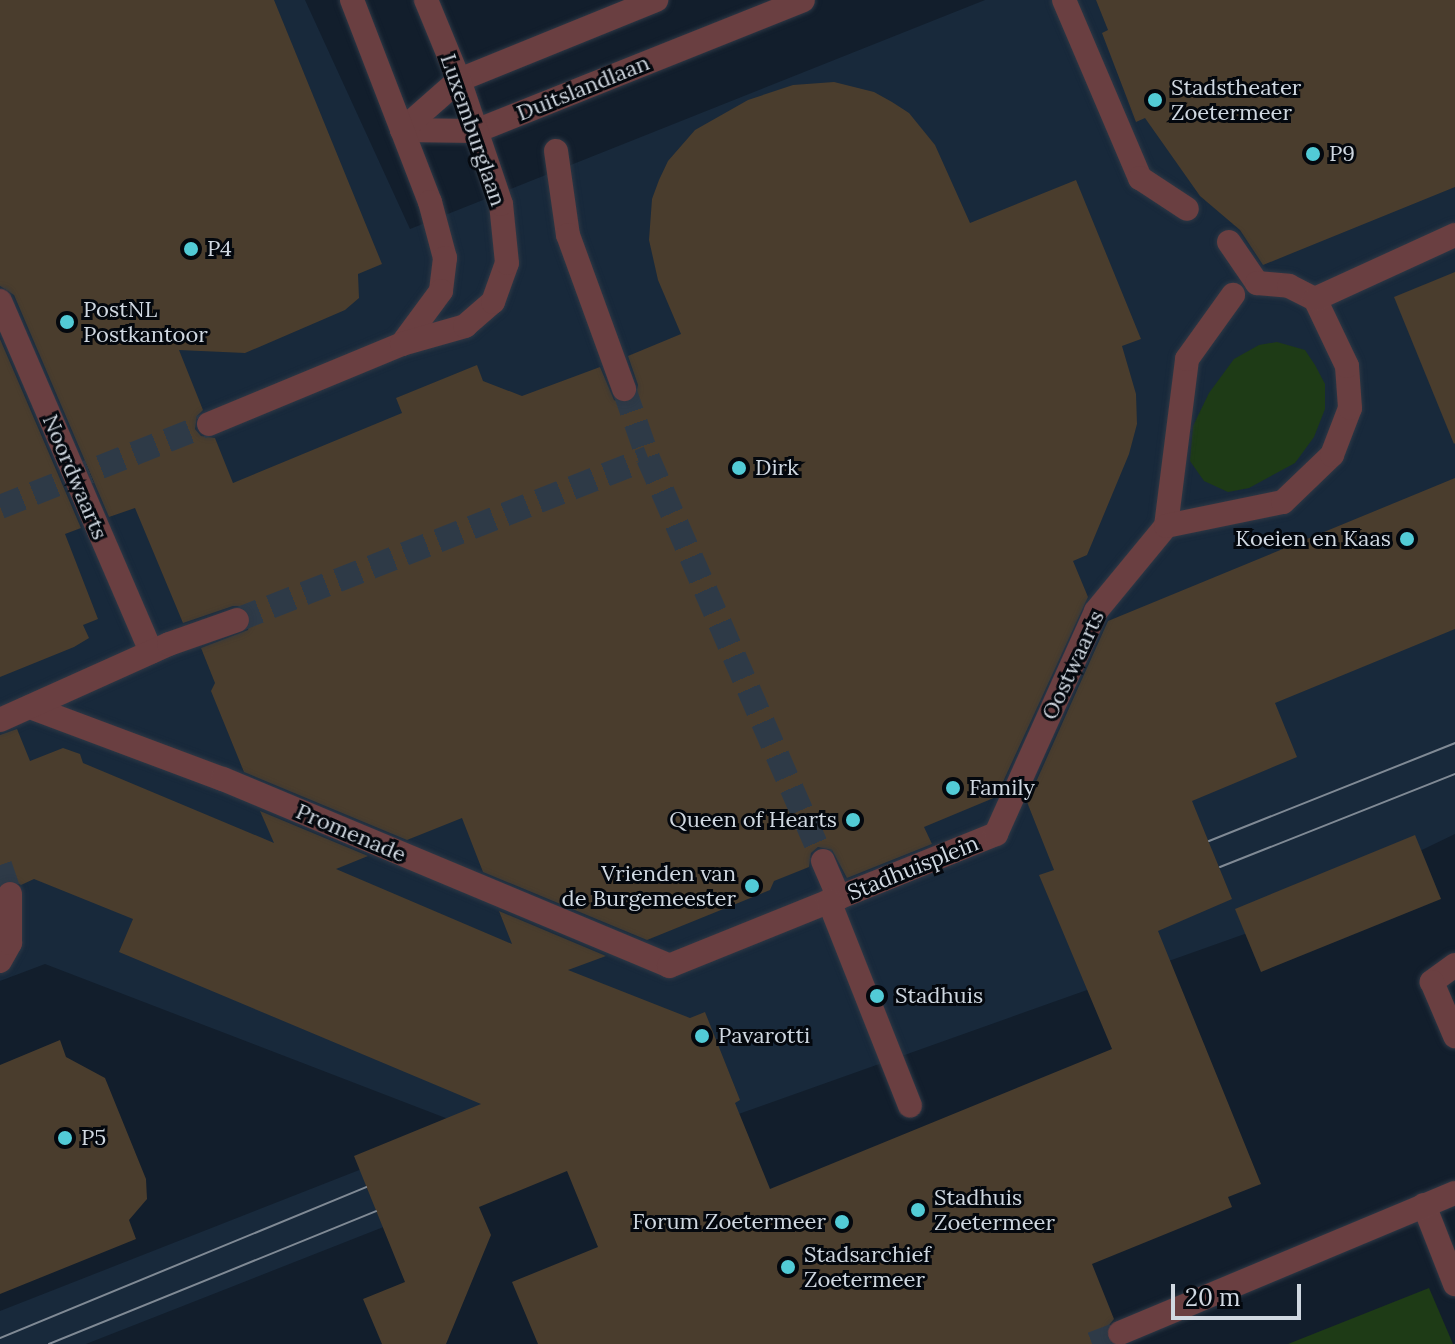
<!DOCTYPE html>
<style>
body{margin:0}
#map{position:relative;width:1455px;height:1344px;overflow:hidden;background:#121e2c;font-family:Lora,serif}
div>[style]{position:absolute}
.built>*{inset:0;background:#18293b}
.green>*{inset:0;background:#1e3b16}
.building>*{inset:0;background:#4a3d2d}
.pedestrian-tunnel>*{height:24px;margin-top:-12px;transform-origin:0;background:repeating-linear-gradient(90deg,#2e3a47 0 24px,transparent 0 36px)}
.tertiary-tunnel>*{height:24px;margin-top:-12px;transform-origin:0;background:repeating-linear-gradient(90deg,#2e3a47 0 24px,transparent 0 36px)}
.roads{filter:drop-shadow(0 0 2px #2d3845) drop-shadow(0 0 2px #2d3845)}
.pedestrian>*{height:24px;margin:-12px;padding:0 12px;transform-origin:12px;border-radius:12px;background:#6a3f41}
.minor>*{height:24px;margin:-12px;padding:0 12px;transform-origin:12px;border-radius:12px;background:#6a3f41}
.tertiary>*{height:24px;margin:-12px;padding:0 12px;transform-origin:12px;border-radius:12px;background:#6a3f41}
.tram>*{height:2px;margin:-1px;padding:0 1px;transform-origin:1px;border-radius:1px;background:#808a95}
.dots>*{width:22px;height:22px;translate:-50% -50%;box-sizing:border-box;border:4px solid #04080e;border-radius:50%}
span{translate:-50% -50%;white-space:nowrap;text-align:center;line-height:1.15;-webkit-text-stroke:6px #04080e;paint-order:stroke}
.poi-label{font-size:22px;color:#d0d8e1}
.left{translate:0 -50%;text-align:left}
.right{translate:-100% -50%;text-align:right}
.street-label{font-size:22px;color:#d0d8e1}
.scale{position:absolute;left:1171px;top:1284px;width:130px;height:36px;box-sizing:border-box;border:4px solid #d0d8e1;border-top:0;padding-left:10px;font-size:24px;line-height:28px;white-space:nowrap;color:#d0d8e1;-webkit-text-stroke:6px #04080e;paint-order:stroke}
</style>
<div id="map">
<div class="built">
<i style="clip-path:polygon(0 0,305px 0,410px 229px,985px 0,1455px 0,1455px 834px,1256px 930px,581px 1170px,554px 1160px,86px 1344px,0 1344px,0 1311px,469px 1127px,45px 964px,0 981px)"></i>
</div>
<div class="green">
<i style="clip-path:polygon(1277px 342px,1305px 350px,1315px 365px,1325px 384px,1325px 409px,1314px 437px,1295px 463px,1249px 488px,1228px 492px,1204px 481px,1190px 461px,1193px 426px,1209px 393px,1234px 359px,1259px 345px)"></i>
<i style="clip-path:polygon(1429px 1288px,1453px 1344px,1288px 1344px)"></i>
</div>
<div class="building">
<i style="clip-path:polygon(0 0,274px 0,382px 264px,358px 274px,359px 298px,345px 310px,245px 353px,179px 350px,203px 410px,197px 416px,195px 429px,201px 436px,215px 438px,233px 483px,402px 413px,396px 398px,477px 365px,483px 381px,522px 396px,600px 367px,614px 400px,622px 404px,635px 399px,638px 385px,628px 356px,681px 334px,658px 280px,649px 240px,652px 199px,659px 180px,668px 161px,695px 130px,748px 100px,793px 85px,834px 82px,874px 92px,892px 102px,909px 113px,935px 145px,970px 223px,1076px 180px,1141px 339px,1122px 346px,1136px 394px,1137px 424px,1129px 454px,1087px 555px,1073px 561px,1088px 597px,996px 797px,924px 827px,932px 844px,847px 878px,832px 850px,818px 847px,811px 853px,809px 867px,774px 881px,770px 890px,647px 940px,483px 872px,462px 818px,407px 840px,244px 772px,211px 691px,215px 683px,201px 648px,248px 630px,251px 614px,240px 606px,233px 606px,183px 623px,135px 508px,109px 517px,14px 295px,0 286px)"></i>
<i style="clip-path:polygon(1096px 0,1455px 0,1455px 187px,1263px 265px,1240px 230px,1200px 196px,1145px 118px,1136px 122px,1102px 33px,1108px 30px)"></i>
<i style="clip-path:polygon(1455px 272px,1455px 443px,1454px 444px,1394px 297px)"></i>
<i style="clip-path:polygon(0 339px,81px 528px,65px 534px,98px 619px,83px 625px,89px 638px,74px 647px,0 677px)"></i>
<i style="clip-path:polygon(1455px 478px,1455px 629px,1275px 703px,1297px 757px,1192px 801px,1232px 899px,1158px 931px,1261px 1184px,1228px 1197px,1232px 1207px,1092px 1264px,1114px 1319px,1105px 1330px,1110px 1344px,538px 1344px,512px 1282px,598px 1247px,567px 1171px,479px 1207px,491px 1235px,446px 1344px,382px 1344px,363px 1299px,405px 1282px,354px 1156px,481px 1104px,119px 952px,133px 919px,34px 879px,21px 885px,11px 879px,0 883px,0 735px,17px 729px,30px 761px,63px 748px,80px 754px,83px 763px,274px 843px,260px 811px,368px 856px,336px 869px,512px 944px,499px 911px,606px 956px,568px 970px,690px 1018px,705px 1012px,740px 1100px,735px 1103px,770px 1189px,1112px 1049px,1039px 875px,1054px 870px,1027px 802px,1108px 621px)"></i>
<i style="clip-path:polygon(1415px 835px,1441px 899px,1261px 972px,1235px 909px)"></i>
<i style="clip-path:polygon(60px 1040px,66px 1057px,105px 1078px,146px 1179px,147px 1199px,129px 1220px,136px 1239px,0 1294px,0 1065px)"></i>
</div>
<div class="pedestrian-tunnel">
<i style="left:624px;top:389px;width:73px;rotate:70.8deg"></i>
<i style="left:237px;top:620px;width:442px;rotate:-21.5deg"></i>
<i style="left:648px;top:458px;width:439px;rotate:66.5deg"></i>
</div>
<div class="tertiary-tunnel">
<i style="left:0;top:507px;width:225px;rotate:-21.7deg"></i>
<i style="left:0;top:865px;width:31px;rotate:71deg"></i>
<i style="left:1092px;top:1344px;width:30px;rotate:-21deg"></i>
</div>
<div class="roads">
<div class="pedestrian">
<i style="left:1064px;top:0;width:194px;rotate:66.9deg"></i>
<i style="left:1140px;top:178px;width:56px;rotate:33.4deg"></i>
<i style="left:556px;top:151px;width:85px;rotate:81.9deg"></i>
<i style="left:568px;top:235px;width:164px;rotate:70deg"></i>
<i style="left:1229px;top:242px;width:50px;rotate:55.7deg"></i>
<i style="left:1257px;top:283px;width:32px;rotate:5deg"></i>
<i style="left:1289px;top:286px;width:29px;rotate:27deg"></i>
<i style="left:0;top:301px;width:382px;rotate:66.7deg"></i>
<i style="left:1166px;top:526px;width:168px;rotate:-82.8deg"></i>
<i style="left:1187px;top:359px;width:79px;rotate:-54.3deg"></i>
<i style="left:30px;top:707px;width:206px;rotate:20.5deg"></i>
<i style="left:223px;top:779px;width:484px;rotate:22.7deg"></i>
<i style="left:669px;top:966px;width:353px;rotate:-22deg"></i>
<i style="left:996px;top:834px;width:244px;rotate:-65.8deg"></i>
<i style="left:1096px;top:611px;width:110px;rotate:-50.5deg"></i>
<i style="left:1166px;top:526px;width:119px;rotate:-11.6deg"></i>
<i style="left:1283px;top:502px;width:68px;rotate:-43.8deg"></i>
<i style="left:1332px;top:455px;width:50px;rotate:-69deg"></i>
<i style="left:1350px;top:408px;width:42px;rotate:-94.1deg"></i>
<i style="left:1347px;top:366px;width:74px;rotate:-115.5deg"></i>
<i style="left:1315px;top:299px;width:154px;rotate:-24.6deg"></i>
<i style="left:0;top:720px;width:185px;rotate:-24.2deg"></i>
<i style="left:169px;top:644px;width:72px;rotate:-19.4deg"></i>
<i style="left:823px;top:861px;width:40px;rotate:66.6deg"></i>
<i style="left:829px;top:901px;width:220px;rotate:68.4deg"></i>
</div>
<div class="minor">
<i style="left:402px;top:130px;width:74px;rotate:0.8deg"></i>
<i style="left:476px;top:131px;width:352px;rotate:-21.8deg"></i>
<i style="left:402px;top:130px;width:76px;rotate:-41.3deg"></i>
<i style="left:459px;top:80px;width:213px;rotate:-22.1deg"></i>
<i style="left:1455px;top:965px;width:29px;rotate:144deg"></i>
<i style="left:1432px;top:982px;width:59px;rotate:66.9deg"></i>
<i style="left:1424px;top:1205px;width:85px;rotate:68.6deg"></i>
</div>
<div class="tertiary">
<i style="left:352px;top:0;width:217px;rotate:68.9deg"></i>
<i style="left:430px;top:202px;width:58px;rotate:75deg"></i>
<i style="left:445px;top:258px;width:33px;rotate:97deg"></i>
<i style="left:441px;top:291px;width:66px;rotate:126.3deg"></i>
<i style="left:209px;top:424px;width:209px;rotate:-22.5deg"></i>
<i style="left:402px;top:344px;width:66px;rotate:-15.9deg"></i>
<i style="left:465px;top:326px;width:37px;rotate:-41deg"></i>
<i style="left:493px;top:302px;width:41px;rotate:-70.3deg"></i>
<i style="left:507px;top:263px;width:59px;rotate:-95.8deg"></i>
<i style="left:501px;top:204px;width:131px;rotate:-108.7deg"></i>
<i style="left:459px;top:80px;width:87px;rotate:-112.4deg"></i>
<i style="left:0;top:961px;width:21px;rotate:-61deg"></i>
<i style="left:10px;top:943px;width:49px;rotate:-90deg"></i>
<i style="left:1120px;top:1333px;width:363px;rotate:-22.7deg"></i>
</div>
</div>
<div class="tram">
<i style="left:1209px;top:841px;width:265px;rotate:-21.7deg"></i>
<i style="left:1220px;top:867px;width:253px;rotate:-21.6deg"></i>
<i style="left:0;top:1338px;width:396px;rotate:-22.4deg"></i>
<i style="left:49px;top:1344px;width:353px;rotate:-22.1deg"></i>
</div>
<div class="dots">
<i style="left:1155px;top:100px;background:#52cbd6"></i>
<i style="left:1313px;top:154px;background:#52cbd6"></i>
<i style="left:191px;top:249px;background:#52cbd6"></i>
<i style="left:67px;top:322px;background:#52cbd6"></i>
<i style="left:739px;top:468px;background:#52cbd6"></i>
<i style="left:1407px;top:539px;background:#52cbd6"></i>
<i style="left:953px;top:788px;background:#52cbd6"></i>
<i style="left:853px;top:820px;background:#52cbd6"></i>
<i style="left:752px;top:886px;background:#52cbd6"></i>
<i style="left:877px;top:996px;background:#52cbd6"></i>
<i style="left:702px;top:1036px;background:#52cbd6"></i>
<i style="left:65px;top:1138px;background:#52cbd6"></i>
<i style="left:918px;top:1210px;background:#52cbd6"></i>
<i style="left:842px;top:1222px;background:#52cbd6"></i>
<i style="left:788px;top:1267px;background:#52cbd6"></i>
</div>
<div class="poi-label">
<span class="left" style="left:1171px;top:100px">Stadstheater<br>Zoetermeer</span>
<span class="left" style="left:1329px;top:154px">P9</span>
<span class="left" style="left:207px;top:249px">P4</span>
<span class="left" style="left:83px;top:322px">PostNL<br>Postkantoor</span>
<span class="left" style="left:755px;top:468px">Dirk</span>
<span class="right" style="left:1391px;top:539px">Koeien en Kaas</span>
<span class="left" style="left:969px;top:788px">Family</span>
<span class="right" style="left:837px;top:820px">Queen of Hearts</span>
<span class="right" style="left:736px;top:886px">Vrienden van<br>de Burgemeester</span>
<span class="left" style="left:895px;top:996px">Stadhuis</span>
<span class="left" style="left:718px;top:1036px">Pavarotti</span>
<span class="left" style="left:81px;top:1138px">P5</span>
<span class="left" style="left:934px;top:1210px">Stadhuis<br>Zoetermeer</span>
<span class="right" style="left:826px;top:1222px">Forum Zoetermeer</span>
<span class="left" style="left:804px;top:1267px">Stadsarchief<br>Zoetermeer</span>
</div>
<div class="street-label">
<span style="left:583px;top:88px;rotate:-22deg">Duitslandlaan</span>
<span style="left:473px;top:130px;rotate:71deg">Luxemburglaan</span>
<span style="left:75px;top:477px;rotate:67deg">Noordwaarts</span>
<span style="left:1073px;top:665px;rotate:-65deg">Oostwaarts</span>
<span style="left:351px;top:833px;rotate:23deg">Promenade</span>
<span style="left:913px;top:868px;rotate:-22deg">Stadhuisplein</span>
</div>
<div class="scale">20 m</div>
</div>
